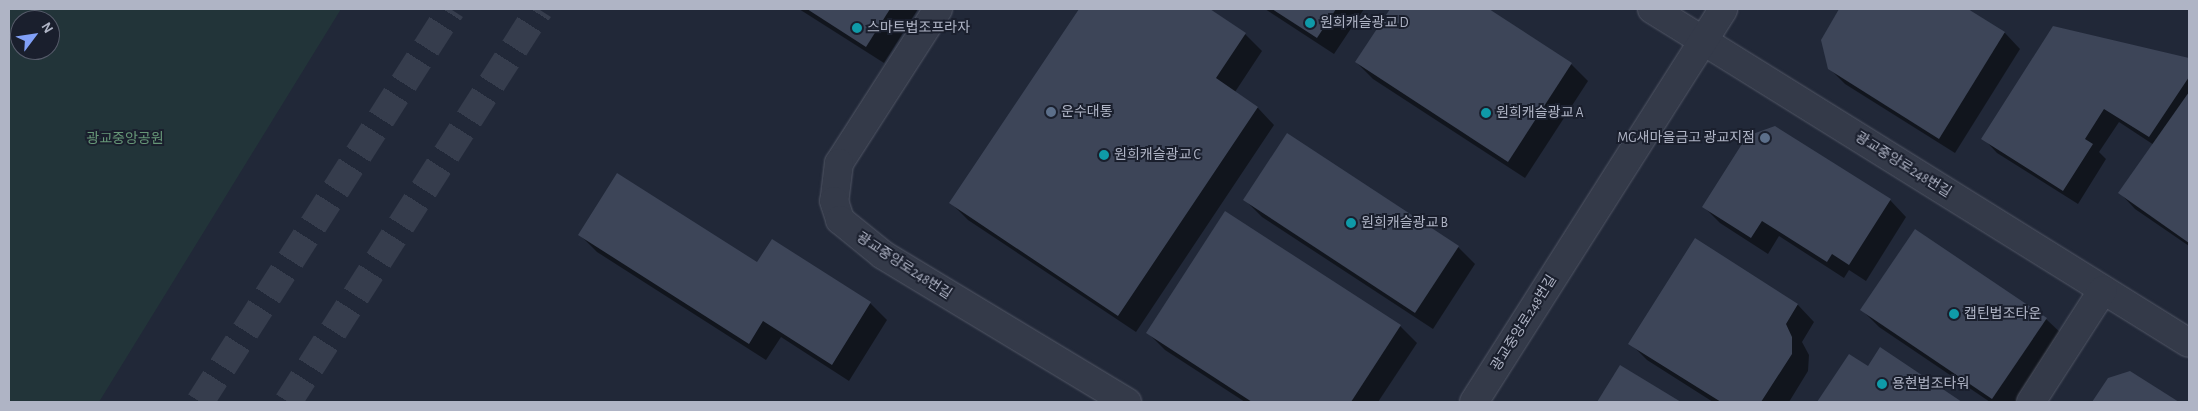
<!DOCTYPE html>
<meta charset="utf-8">
<style>
body{margin:0}
#map{position:relative;width:2198px;height:411px;overflow:hidden;background:#212838;font-family:"Alegreya Sans","Noto Sans KR",sans-serif}
div>[style]{position:absolute}
.green>*{inset:0;background:#223439}
.shadow>*{inset:0;background:#0007}
.building>*{inset:0;background:#3d4558}
.highway-tunnel>*{height:28px;margin-top:-14px;transform-origin:0;background:repeating-linear-gradient(90deg,#363d4d 0 28px,transparent 0 42px)}
.roads{filter:drop-shadow(0 0 1px #525766) drop-shadow(0 0 1px #525766)}
.minor>*{height:28px;margin:-14px;padding:0 14px;transform-origin:14px;border-radius:14px;background:#343a49}
.dots>*{width:14px;height:14px;translate:-50% -50%;box-sizing:border-box;border:2px solid #1a1f2d;border-radius:50%}
span{translate:-50% -50%;white-space:nowrap;text-align:center;line-height:1.15;-webkit-text-stroke:4px #1a1f2d;paint-order:stroke}
.poi-label{font-size:14px;color:#afb4c5}
.left{translate:0 -50%;text-align:left}
.right{translate:-100% -50%;text-align:right}
.park-label{font-size:14px;color:#669677}
.street-label{font-size:14px;color:#afb4c5}
.frame{position:absolute;inset:0;border:10px solid #afb4c5;pointer-events:none}
.north{position:absolute;left:10px;top:10px;width:50px;height:50px;box-sizing:border-box;background:#1a1f2d;border:1px solid #565b6a;border-radius:50%;rotate:59deg;font-size:14px;font-weight:700;line-height:20px;text-align:center;color:#afb4c5}
.north::after{content:'';display:block;margin:auto;width:18px;height:22px;background:#81a0f7;clip-path:polygon(50% 0,100% 100%,50% 72%,0 100%)}
</style>
<div id="map">
<div class="green">
<i style="clip-path:polygon(evenodd,9px 9px,341px 9px,99px 402px,9px 402px,9px 9px,20px 20px,50px 20px,50px 50px,20px 50px,20px 20px)"></i>
</div>
<div class="shadow">
<i style="clip-path:polygon(799px 9px,918px 9px,884px 63px)"></i>
<i style="clip-path:polygon(1080px 9px,1207px 9px,1245px 34px,1262px 51px,1235px 92px,1258px 108px,1274px 125px,1136px 332px,968px 220px,951px 203px)"></i>
<i style="clip-path:polygon(1265px 9px,1364px 9px,1334px 54px)"></i>
<i style="clip-path:polygon(1391px 9px,1487px 9px,1571px 64px,1588px 81px,1525px 178px,1373px 79px,1356px 62px)"></i>
<i style="clip-path:polygon(1840px 9px,1965px 9px,2005px 33px,2020px 49px,1955px 153px,1845px 84px,1829px 68px,1822px 41px)"></i>
<i style="clip-path:polygon(2053px 27px,2189px 59px,2189px 246px,2135px 209px,2120px 193px,2154px 145px,2119px 122px,2099px 152px,2106px 159px,2078px 204px,1997px 153px,1983px 138px)"></i>
<i style="clip-path:polygon(1245px 200px,1458px 247px,1475px 264px,1433px 329px,1262px 217px)"></i>
<i style="clip-path:polygon(1890px 200px,1906px 217px,1866px 281px,1849px 270px,1844px 278px,1779px 236px,1768px 254px,1720px 223px,1704px 207px)"></i>
<i style="clip-path:polygon(580px 235px,758px 264px,772px 241px,870px 303px,887px 320px,849px 381px,781px 337px,766px 360px,597px 252px)"></i>
<i style="clip-path:polygon(1695px 240px,1798px 305px,1814px 322px,1802px 342px,1809px 355px,1808px 371px,1789px 402px,1713px 402px,1647px 360px,1630px 343px)"></i>
<i style="clip-path:polygon(1862px 310px,2046px 319px,2063px 335px,2018px 402px,1990px 402px,1879px 327px)"></i>
<i style="clip-path:polygon(1400px 326px,1417px 343px,1378px 402px,1245px 402px,1165px 350px,1148px 333px)"></i>
<i style="clip-path:polygon(1881px 349px,1960px 402px,1818px 402px,1850px 356px,1868px 368px)"></i>
<i style="clip-path:polygon(1621px 367px,1678px 402px,1599px 402px)"></i>
<i style="clip-path:polygon(2130px 372px,2177px 402px,2094px 402px,2109px 379px)"></i>
</div>
<div class="building">
<i style="clip-path:polygon(807px 9px,890px 9px,866px 47px)"></i>
<i style="clip-path:polygon(1079px 9px,1210px 9px,1246px 33px,1216px 78px,1258px 107px,1118px 316px,949px 203px)"></i>
<i style="clip-path:polygon(1272px 9px,1336px 9px,1317px 38px)"></i>
<i style="clip-path:polygon(1390px 9px,1489px 9px,1572px 63px,1508px 162px,1355px 62px)"></i>
<i style="clip-path:polygon(1839px 9px,1968px 9px,2005px 32px,1939px 139px,1828px 69px,1821px 40px)"></i>
<i style="clip-path:polygon(2053px 26px,2189px 58px,2189px 77px,2149px 137px,2104px 109px,2085px 139px,2093px 144px,2063px 191px,1981px 139px)"></i>
<i style="clip-path:polygon(2189px 92px,2189px 243px,2118px 193px)"></i>
<i style="clip-path:polygon(1775px 126px,1891px 199px,1849px 265px,1832px 254px,1827px 262px,1762px 221px,1751px 238px,1702px 207px,1747px 136px)"></i>
<i style="clip-path:polygon(1287px 133px,1459px 246px,1415px 313px,1243px 200px)"></i>
<i style="clip-path:polygon(617px 173px,757px 262px,772px 239px,871px 302px,832px 365px,763px 321px,749px 344px,578px 235px)"></i>
<i style="clip-path:polygon(1225px 211px,1401px 325px,1351px 402px,1252px 402px,1146px 333px)"></i>
<i style="clip-path:polygon(1915px 229px,2047px 318px,1992px 399px,1860px 310px)"></i>
<i style="clip-path:polygon(1695px 238px,1798px 304px,1786px 324px,1792px 337px,1792px 354px,1761px 402px,1721px 402px,1628px 344px)"></i>
<i style="clip-path:polygon(1880px 347px,1962px 402px,1817px 402px,1849px 354px,1868px 366px)"></i>
<i style="clip-path:polygon(1620px 365px,1681px 402px,1597px 402px)"></i>
<i style="clip-path:polygon(2130px 371px,2179px 402px,2092px 402px,2108px 378px)"></i>
</div>
<div class="highway-tunnel">
<i style="left:200px;top:402px;width:466px;rotate:-57.4deg"></i>
<i style="left:288px;top:402px;width:466px;rotate:-57.4deg"></i>
</div>
<div class="roads">
<div class="minor">
<i style="left:938px;top:9px;width:183px;rotate:122.7deg"></i>
<i style="left:839px;top:163px;width:38px;rotate:97deg"></i>
<i style="left:834px;top:201px;width:20px;rotate:72deg"></i>
<i style="left:840px;top:220px;width:55px;rotate:39.1deg"></i>
<i style="left:883px;top:255px;width:285px;rotate:31.1deg"></i>
<i style="left:1652px;top:9px;width:632px;rotate:31.88deg"></i>
<i style="left:1474px;top:402px;width:465px;rotate:-57.6deg"></i>
<i style="left:2031px;top:402px;width:133px;rotate:-57.3deg"></i>
</div>
</div>
<div class="dots">
<i style="left:1310px;top:23px;background:#0f9aa8"></i>
<i style="left:857px;top:28px;background:#0f9aa8"></i>
<i style="left:1051px;top:112px;background:#5c6f8a"></i>
<i style="left:1486px;top:113px;background:#0f9aa8"></i>
<i style="left:1765px;top:138px;background:#5c6f8a"></i>
<i style="left:1104px;top:155px;background:#0f9aa8"></i>
<i style="left:1351px;top:223px;background:#0f9aa8"></i>
<i style="left:1954px;top:314px;background:#0f9aa8"></i>
<i style="left:1882px;top:384px;background:#0f9aa8"></i>
</div>
<div class="poi-label">
<span class="left" style="left:1320px;top:23px">원희캐슬광교 D</span>
<span class="left" style="left:867px;top:28px">스마트법조프라자</span>
<span class="left" style="left:1061px;top:112px">운수대통</span>
<span class="left" style="left:1496px;top:113px">원희캐슬광교 A</span>
<span class="right" style="left:1755px;top:138px">MG새마을금고 광교지점</span>
<span class="left" style="left:1114px;top:155px">원희캐슬광교 C</span>
<span class="left" style="left:1361px;top:223px">원희캐슬광교 B</span>
<span class="left" style="left:1964px;top:314px">캡틴법조타운</span>
<span class="left" style="left:1892px;top:384px">용현법조타워</span>
</div>
<div class="park-label">
<span style="left:125px;top:139px">광교중앙공원</span>
</div>
<div class="street-label">
<span style="left:1903px;top:165px;rotate:32deg">광교중앙로248번길</span>
<span style="left:904px;top:266px;rotate:33deg">광교중앙로248번길</span>
<span style="left:1524px;top:323px;rotate:-58deg">광교중앙로248번길</span>
</div>
<div class="frame"></div>
<div class="north">N</div>
</div>
